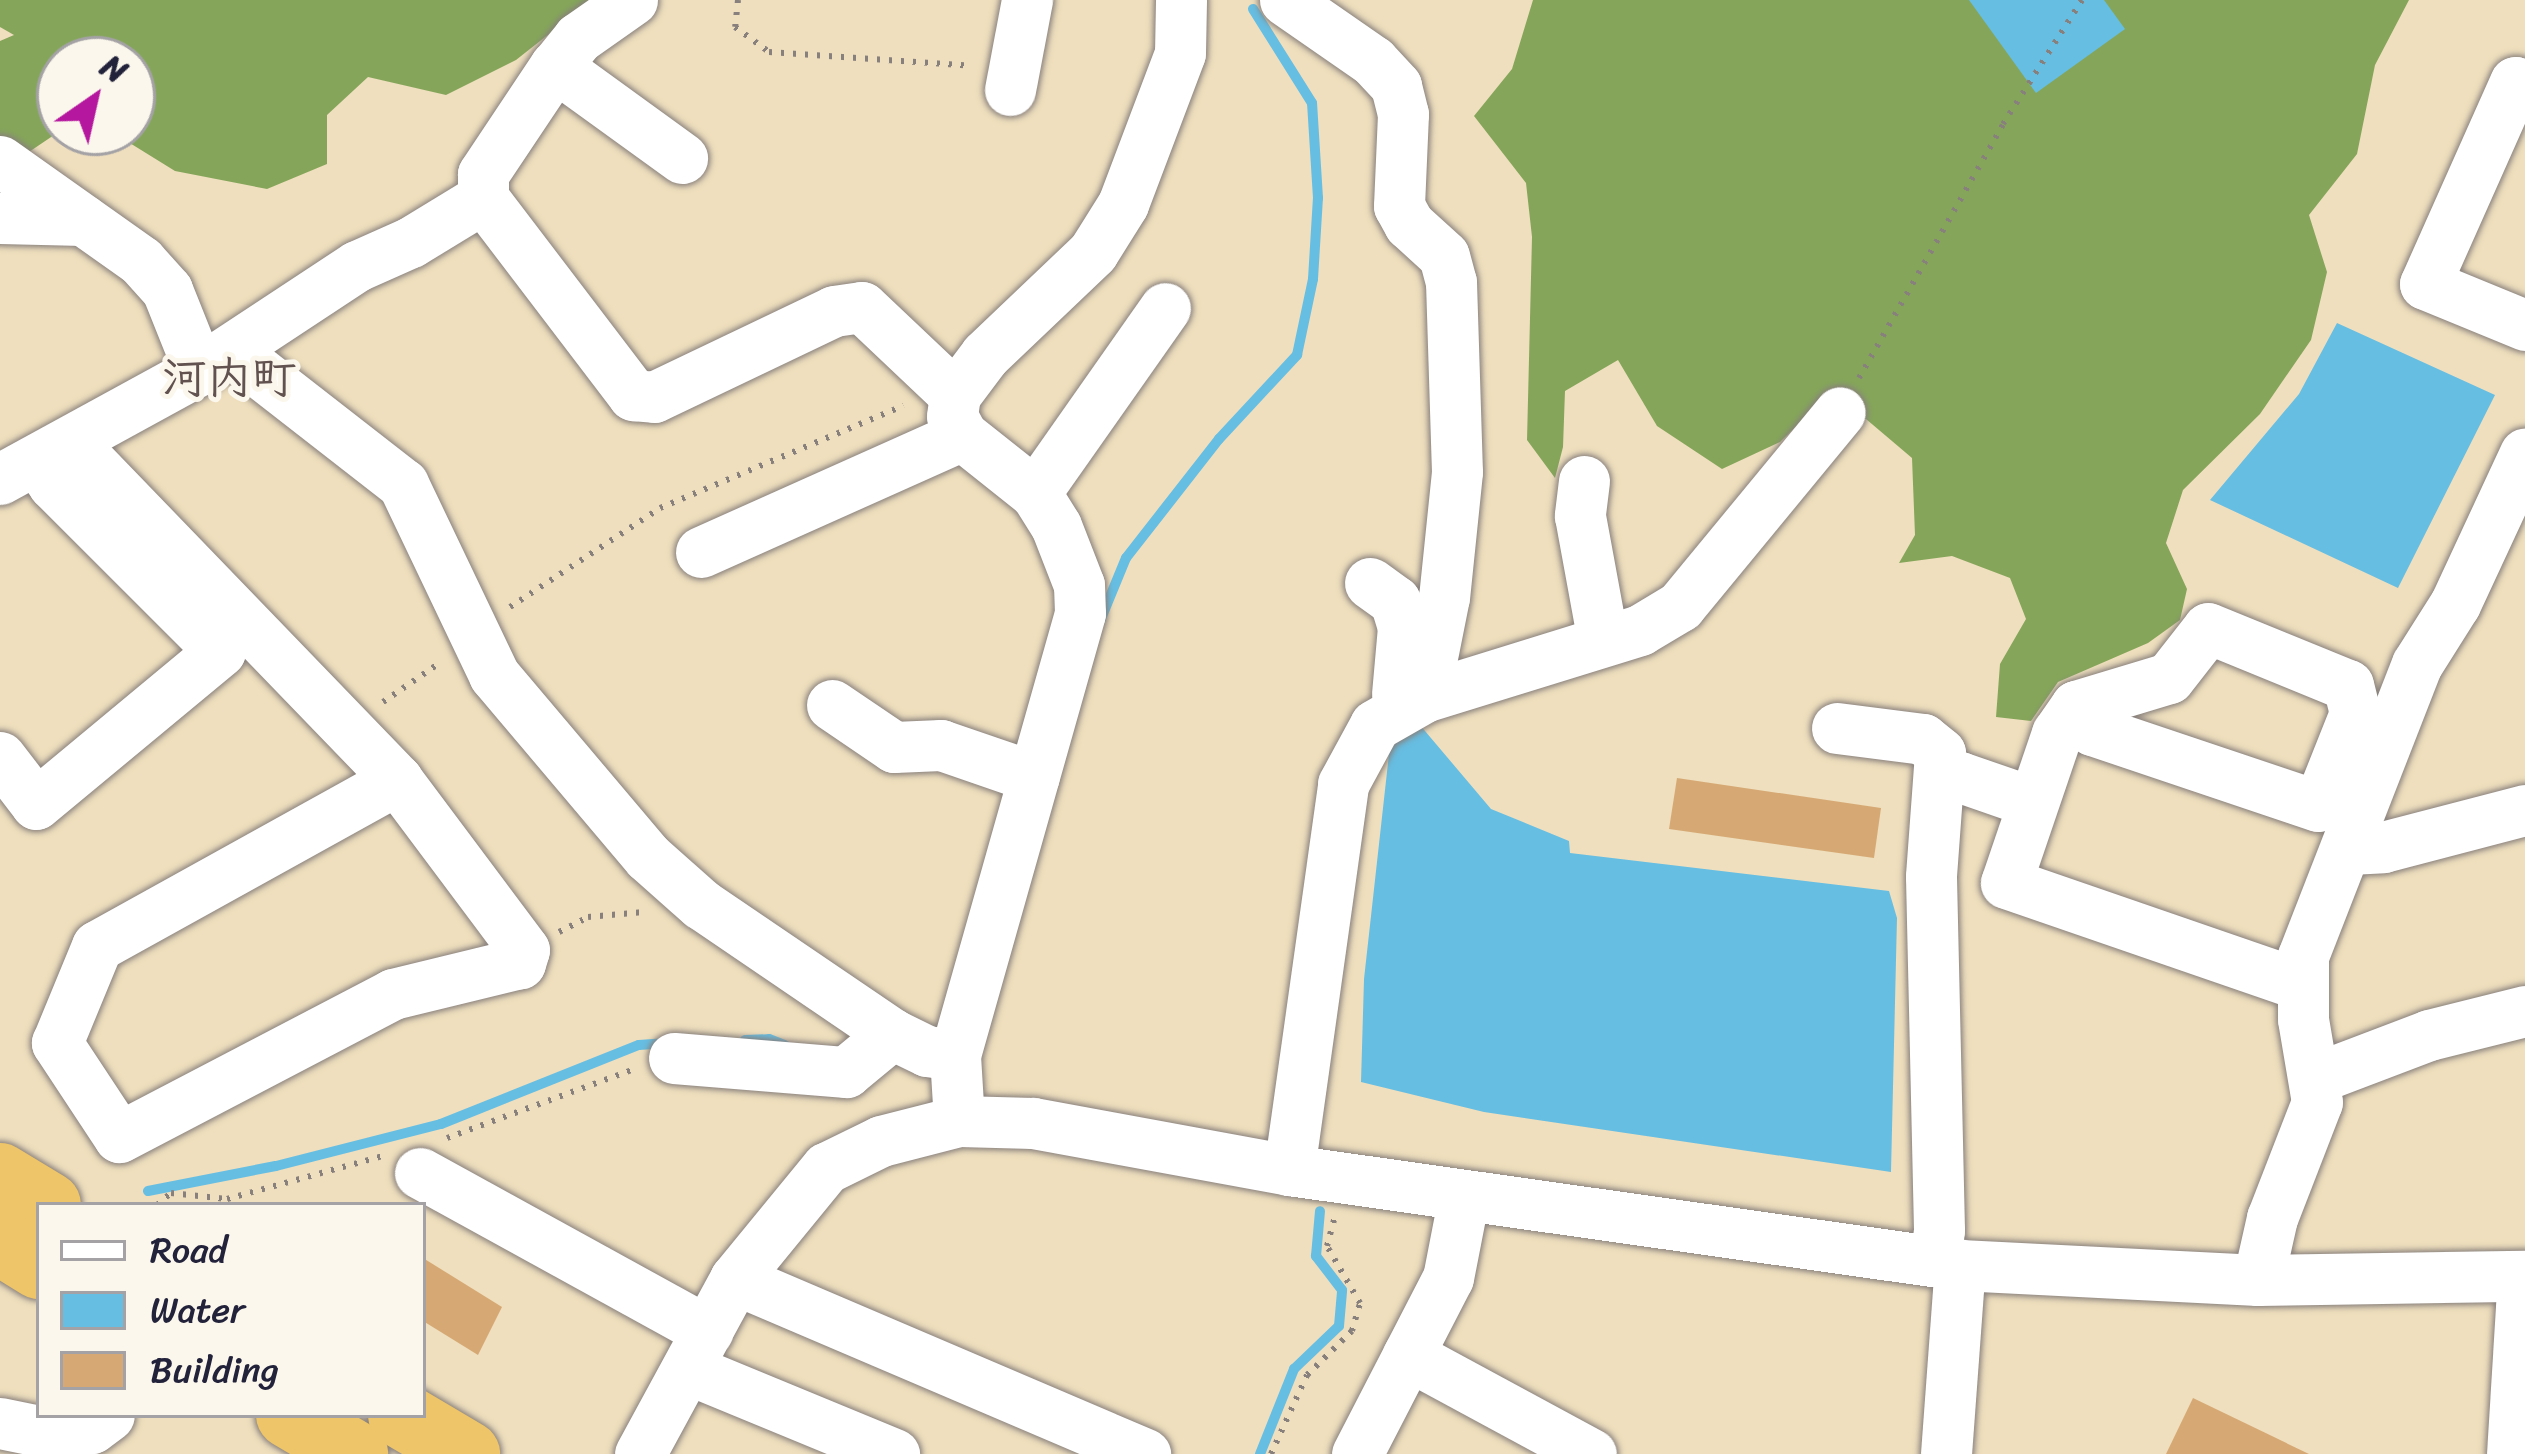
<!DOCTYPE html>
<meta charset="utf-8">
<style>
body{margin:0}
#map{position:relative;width:2525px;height:1454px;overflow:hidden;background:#efdfbe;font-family:Sriracha,"Klee One",sans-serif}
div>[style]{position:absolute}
.forest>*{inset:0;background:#85a65a}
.water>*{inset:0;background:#66bee3}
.stream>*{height:10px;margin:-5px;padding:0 5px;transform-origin:5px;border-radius:5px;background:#66bee3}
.building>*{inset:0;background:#d6a974}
.path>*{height:6px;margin-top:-3px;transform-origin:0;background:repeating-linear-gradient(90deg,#88807c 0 3px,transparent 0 12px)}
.roads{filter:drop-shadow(0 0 3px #88807c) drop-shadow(0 0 3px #88807c)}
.minor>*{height:51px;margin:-25.5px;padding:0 25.5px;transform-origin:25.5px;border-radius:25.5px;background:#fff}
.highway>*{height:66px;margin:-33px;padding:0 33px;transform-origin:33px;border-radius:33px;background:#eec569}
span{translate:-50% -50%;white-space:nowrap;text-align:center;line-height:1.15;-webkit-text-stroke:10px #fbf7ec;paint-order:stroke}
.neighbourhood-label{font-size:45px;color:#61514f;font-weight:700}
.legend{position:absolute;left:36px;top:1202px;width:390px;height:216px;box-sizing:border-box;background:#fbf7ec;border:3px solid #a4a2a5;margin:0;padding:15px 21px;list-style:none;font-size:36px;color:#22223b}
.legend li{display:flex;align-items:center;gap:24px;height:60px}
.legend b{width:60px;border:3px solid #a4a2a5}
.north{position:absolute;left:36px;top:36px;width:120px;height:120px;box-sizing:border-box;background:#fbf7ec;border:3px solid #a4a2a5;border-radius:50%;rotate:34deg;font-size:33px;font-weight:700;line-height:48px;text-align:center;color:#22223b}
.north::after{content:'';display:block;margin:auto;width:42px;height:54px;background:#b5179e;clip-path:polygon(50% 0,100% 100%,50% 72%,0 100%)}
</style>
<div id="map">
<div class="forest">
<i style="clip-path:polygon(0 0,592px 0,516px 60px,446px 95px,368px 77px,327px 115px,327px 164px,267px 189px,175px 171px,112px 132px,132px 132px,132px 60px,60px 60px,60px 131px,23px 156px,0 140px,0 41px,14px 35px,0 27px)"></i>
<i style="clip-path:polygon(1533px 0,2409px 0,2375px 65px,2357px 154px,2309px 215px,2327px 272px,2311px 340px,2260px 414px,2183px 490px,2166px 543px,2187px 589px,2180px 620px,2148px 643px,2058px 682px,2031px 721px,1996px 717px,2000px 664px,2026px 619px,2010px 578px,1952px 556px,1899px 563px,1915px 535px,1912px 458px,1866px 419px,1818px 405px,1780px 442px,1722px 469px,1657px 426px,1618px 360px,1565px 391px,1563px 447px,1555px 478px,1527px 440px,1532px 237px,1526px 183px,1474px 116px,1512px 69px)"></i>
</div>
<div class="water">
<i style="clip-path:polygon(1969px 0,2104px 0,2125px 29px,2036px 93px)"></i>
<i style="clip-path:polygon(2337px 323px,2495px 395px,2398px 588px,2210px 500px,2299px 394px)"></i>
<i style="clip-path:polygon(1414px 718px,1491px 809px,1569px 841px,1570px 853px,1889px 891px,1897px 918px,1891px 1172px,1484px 1112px,1361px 1082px,1364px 979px,1389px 754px,1376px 744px)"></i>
</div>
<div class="stream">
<i style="left:1100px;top:621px;width:68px;rotate:-67.6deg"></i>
<i style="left:1126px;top:558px;width:151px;rotate:-52deg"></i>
<i style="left:1219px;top:439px;width:115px;rotate:-47.1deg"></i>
<i style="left:1297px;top:355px;width:78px;rotate:-78.1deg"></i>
<i style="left:1313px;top:279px;width:81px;rotate:-86.5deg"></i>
<i style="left:1318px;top:198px;width:95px;rotate:-93.6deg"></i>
<i style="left:1312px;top:103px;width:111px;rotate:-122.1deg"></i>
<i style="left:745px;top:1040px;width:24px;rotate:-2deg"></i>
<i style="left:769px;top:1039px;width:17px;rotate:21deg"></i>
<i style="left:148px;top:1191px;width:130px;rotate:-11.1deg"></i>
<i style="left:276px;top:1166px;width:170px;rotate:-14.3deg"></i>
<i style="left:441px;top:1124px;width:213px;rotate:-21.8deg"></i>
<i style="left:639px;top:1045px;width:28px;rotate:-4deg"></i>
<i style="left:1260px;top:1454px;width:92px;rotate:-68.2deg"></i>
<i style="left:1294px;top:1369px;width:62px;rotate:-43.7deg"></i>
<i style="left:1339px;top:1326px;width:36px;rotate:-85deg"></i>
<i style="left:1342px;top:1290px;width:43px;rotate:-127.4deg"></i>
<i style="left:1316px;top:1256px;width:45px;rotate:-84.9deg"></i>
</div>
<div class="building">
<i style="clip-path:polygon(1677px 778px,1881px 808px,1874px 858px,1669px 829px)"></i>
<i style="clip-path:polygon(423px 1258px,502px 1307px,478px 1355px,423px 1321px)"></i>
<i style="clip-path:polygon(2193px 1398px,2309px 1454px,2166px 1454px)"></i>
</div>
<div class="path">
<i style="left:738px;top:0;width:27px;rotate:96deg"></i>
<i style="left:735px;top:27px;width:42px;rotate:36.3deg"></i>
<i style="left:769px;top:52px;width:203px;rotate:3.9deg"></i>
<i style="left:1859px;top:378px;width:292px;rotate:-60.4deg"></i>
<i style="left:2003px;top:124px;width:147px;rotate:-57.5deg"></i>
<i style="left:510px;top:607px;width:180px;rotate:-33.4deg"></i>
<i style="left:660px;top:508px;width:264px;rotate:-22.8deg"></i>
<i style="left:383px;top:702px;width:70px;rotate:-34.6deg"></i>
<i style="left:559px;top:932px;width:33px;rotate:-27deg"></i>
<i style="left:588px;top:917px;width:56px;rotate:-5.1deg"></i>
<i style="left:447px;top:1138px;width:202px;rotate:-20.2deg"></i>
<i style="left:157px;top:1205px;width:18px;rotate:-41deg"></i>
<i style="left:171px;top:1193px;width:56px;rotate:6.1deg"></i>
<i style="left:227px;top:1199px;width:162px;rotate:-15.4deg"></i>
<i style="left:1271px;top:1454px;width:87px;rotate:-65.5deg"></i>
<i style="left:1307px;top:1375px;width:63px;rotate:-44.4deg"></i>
<i style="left:1352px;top:1331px;width:29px;rotate:-74deg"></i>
<i style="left:1360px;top:1303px;width:66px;rotate:-120.1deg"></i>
<i style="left:1327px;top:1246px;width:28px;rotate:-75deg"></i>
</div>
<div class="roads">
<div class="minor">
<i style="left:632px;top:0;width:66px;rotate:144.9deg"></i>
<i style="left:578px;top:38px;width:36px;rotate:129deg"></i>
<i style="left:555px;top:66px;width:130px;rotate:123.7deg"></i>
<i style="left:483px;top:174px;width:24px;rotate:90deg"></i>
<i style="left:483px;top:198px;width:248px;rotate:52.7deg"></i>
<i style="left:633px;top:395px;width:21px;rotate:5deg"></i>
<i style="left:654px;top:397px;width:199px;rotate:-25.5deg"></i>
<i style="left:834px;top:311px;width:28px;rotate:-8deg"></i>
<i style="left:862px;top:307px;width:128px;rotate:43.4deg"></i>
<i style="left:1285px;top:0;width:107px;rotate:34.7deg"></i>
<i style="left:1373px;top:61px;width:34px;rotate:47deg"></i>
<i style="left:1396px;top:86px;width:29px;rotate:76deg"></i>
<i style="left:1403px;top:114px;width:92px;rotate:92.5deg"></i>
<i style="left:1399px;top:206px;width:21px;rotate:61deg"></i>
<i style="left:1409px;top:224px;width:47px;rotate:42.4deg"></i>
<i style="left:1444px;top:256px;width:27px;rotate:75deg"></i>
<i style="left:1451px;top:282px;width:190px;rotate:88.2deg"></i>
<i style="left:1457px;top:472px;width:126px;rotate:95.9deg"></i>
<i style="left:1444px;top:597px;width:102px;rotate:101.3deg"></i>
<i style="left:555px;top:66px;width:157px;rotate:35.9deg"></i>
<i style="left:2525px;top:85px;width:10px;rotate:-163deg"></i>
<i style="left:2515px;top:82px;width:221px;rotate:114deg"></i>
<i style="left:2425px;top:284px;width:108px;rotate:22.3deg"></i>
<i style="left:1010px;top:90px;width:92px;rotate:-79.3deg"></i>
<i style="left:0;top:161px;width:173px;rotate:35.3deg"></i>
<i style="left:141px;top:261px;width:39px;rotate:48deg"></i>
<i style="left:167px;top:290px;width:86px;rotate:68.2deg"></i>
<i style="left:0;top:218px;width:83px;rotate:1.4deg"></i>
<i style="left:237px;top:348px;width:26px;rotate:50deg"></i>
<i style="left:254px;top:368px;width:189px;rotate:37.9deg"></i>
<i style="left:403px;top:484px;width:212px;rotate:64.5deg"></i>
<i style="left:494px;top:675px;width:238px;rotate:49.8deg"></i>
<i style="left:648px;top:857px;width:71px;rotate:41.6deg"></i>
<i style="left:701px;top:904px;width:231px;rotate:34.2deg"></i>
<i style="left:892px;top:1034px;width:39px;rotate:26deg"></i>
<i style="left:927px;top:1051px;width:28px;rotate:8deg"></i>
<i style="left:71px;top:442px;width:470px;rotate:46deg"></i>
<i style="left:397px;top:780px;width:212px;rotate:53.2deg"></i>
<i style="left:524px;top:950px;width:14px;rotate:107deg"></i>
<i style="left:520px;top:963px;width:131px;rotate:166.3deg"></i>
<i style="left:393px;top:994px;width:309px;rotate:152.4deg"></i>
<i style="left:119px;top:1137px;width:113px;rotate:-123.4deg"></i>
<i style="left:57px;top:1043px;width:105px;rotate:-67.6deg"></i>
<i style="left:97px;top:946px;width:343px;rotate:-29deg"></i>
<i style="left:0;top:479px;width:227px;rotate:-28.7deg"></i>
<i style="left:199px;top:370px;width:189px;rotate:-33.4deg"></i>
<i style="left:357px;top:266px;width:59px;rotate:-24deg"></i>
<i style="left:411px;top:242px;width:84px;rotate:-31.4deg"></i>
<i style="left:1584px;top:481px;width:35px;rotate:97deg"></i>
<i style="left:1580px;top:516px;width:127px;rotate:79.6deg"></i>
<i style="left:1035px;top:493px;width:226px;rotate:-54.9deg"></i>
<i style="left:701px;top:552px;width:286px;rotate:-24.1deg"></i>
<i style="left:1370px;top:583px;width:31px;rotate:36deg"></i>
<i style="left:1395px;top:601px;width:27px;rotate:73deg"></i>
<i style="left:1403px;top:627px;width:67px;rotate:95.1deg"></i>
<i style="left:2208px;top:628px;width:151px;rotate:22.2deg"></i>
<i style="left:2348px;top:685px;width:29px;rotate:76deg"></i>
<i style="left:2355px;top:713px;width:100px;rotate:111.7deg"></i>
<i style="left:2318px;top:806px;width:238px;rotate:-161.4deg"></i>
<i style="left:2092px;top:730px;width:29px;rotate:-124deg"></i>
<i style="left:2076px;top:706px;width:97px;rotate:-16.8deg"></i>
<i style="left:2169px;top:678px;width:63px;rotate:-52deg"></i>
<i style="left:832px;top:705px;width:75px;rotate:34.1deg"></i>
<i style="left:894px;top:747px;width:47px;rotate:-2.4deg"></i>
<i style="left:941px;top:745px;width:98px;rotate:19deg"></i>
<i style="left:2076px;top:706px;width:33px;rotate:125deg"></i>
<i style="left:2057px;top:733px;width:158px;rotate:108.8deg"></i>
<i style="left:2006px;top:883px;width:311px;rotate:19deg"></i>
<i style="left:1837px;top:728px;width:87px;rotate:7.3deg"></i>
<i style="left:1923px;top:739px;width:22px;rotate:39deg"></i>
<i style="left:1940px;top:753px;width:124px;rotate:94.2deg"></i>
<i style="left:1931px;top:877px;width:353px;rotate:88.7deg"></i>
<i style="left:1939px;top:1230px;width:31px;rotate:97deg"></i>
<i style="left:0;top:757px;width:59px;rotate:52.5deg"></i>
<i style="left:36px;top:804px;width:239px;rotate:-39.7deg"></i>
<i style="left:220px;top:651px;width:236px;rotate:-135deg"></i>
<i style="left:53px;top:484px;width:29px;rotate:-124deg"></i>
<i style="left:1942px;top:777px;width:18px"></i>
<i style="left:1960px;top:777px;width:76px;rotate:19.1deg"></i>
<i style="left:2349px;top:849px;width:34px;rotate:-3deg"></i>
<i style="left:2383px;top:847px;width:147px;rotate:-14.6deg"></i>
<i style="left:674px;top:1058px;width:173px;rotate:4.7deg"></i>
<i style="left:846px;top:1072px;width:60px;rotate:-39.6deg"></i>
<i style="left:2316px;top:1078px;width:121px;rotate:-20.8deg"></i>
<i style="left:2429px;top:1035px;width:99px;rotate:-14deg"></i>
<i style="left:959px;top:1121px;width:66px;rotate:-93.5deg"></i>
<i style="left:955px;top:1055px;width:459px;rotate:-74.2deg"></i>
<i style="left:1080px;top:613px;width:28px;rotate:-92deg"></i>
<i style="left:1079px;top:585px;width:63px;rotate:-111.3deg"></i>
<i style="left:1056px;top:526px;width:39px;rotate:-122deg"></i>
<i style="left:1035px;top:493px;width:93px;rotate:-141.5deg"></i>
<i style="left:962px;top:435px;width:21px;rotate:-118deg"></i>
<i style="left:952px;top:416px;width:21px;rotate:-82deg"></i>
<i style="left:955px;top:395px;width:50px;rotate:-53.1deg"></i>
<i style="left:985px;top:355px;width:149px;rotate:-43.6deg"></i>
<i style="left:1093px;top:252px;width:57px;rotate:-58deg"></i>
<i style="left:1123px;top:204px;width:161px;rotate:-69.3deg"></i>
<i style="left:1180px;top:53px;width:53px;rotate:-88.9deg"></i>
<i style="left:1289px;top:1170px;width:390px;rotate:-82deg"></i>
<i style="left:1343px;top:784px;width:67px;rotate:-61.5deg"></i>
<i style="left:1375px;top:725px;width:56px;rotate:-29.7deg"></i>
<i style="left:1424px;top:697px;width:226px;rotate:-17.2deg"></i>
<i style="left:1640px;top:630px;width:47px;rotate:-31deg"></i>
<i style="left:1680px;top:606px;width:251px;rotate:-50.5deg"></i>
<i style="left:420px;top:1173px;width:328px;rotate:28.8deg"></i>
<i style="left:735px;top:1279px;width:446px;rotate:23.1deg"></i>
<i style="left:2258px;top:1280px;width:64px;rotate:-77.3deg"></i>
<i style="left:2272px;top:1218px;width:124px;rotate:-68.8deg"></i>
<i style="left:2317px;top:1102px;width:84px;rotate:-99.6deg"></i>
<i style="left:2303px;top:1019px;width:63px;rotate:-90deg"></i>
<i style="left:2303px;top:956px;width:313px;rotate:-68.7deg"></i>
<i style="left:2417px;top:664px;width:71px;rotate:-57.7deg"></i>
<i style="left:2455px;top:604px;width:166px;rotate:-65.1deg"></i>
<i style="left:1408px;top:1355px;width:208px;rotate:28.4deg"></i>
<i style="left:688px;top:1369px;width:223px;rotate:22.4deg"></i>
<i style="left:0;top:1423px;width:55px;rotate:11.5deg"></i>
<i style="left:54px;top:1434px;width:38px;rotate:-9deg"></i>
<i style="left:92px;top:1428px;width:21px;rotate:-37deg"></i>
<i style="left:640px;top:1454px;width:199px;rotate:-61.5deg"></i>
<i style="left:735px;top:1279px;width:144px;rotate:-50.7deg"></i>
<i style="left:826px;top:1168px;width:61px;rotate:-26.1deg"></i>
<i style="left:881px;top:1141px;width:81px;rotate:-14.4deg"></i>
<i style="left:959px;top:1121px;width:74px;rotate:1.5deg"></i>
<i style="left:1033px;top:1123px;width:260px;rotate:10.4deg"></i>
<i style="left:1289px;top:1170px;width:678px;rotate:8.06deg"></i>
<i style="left:1960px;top:1265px;width:298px;rotate:2.9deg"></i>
<i style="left:2258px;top:1280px;width:267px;rotate:-0.9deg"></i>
<i style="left:1357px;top:1454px;width:198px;rotate:-62.7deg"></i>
<i style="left:1448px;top:1278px;width:84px;rotate:-79deg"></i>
<i style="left:1946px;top:1454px;width:190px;rotate:-85.8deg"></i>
<i style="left:2512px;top:1454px;width:178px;rotate:-86.5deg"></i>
</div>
<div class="highway">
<i style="left:0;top:1176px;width:56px;rotate:31.1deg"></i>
<i style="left:0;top:1242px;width:46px;rotate:31.6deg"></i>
<i style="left:289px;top:1415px;width:77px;rotate:30.6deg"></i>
<i style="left:401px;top:1415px;width:77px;rotate:30.6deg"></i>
</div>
</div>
<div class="neighbourhood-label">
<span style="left:229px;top:379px">河内町</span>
</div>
<ul class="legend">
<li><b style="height:15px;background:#fff"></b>Road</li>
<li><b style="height:33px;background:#66bee3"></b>Water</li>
<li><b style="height:33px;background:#d6a974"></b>Building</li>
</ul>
<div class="north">N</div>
</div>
